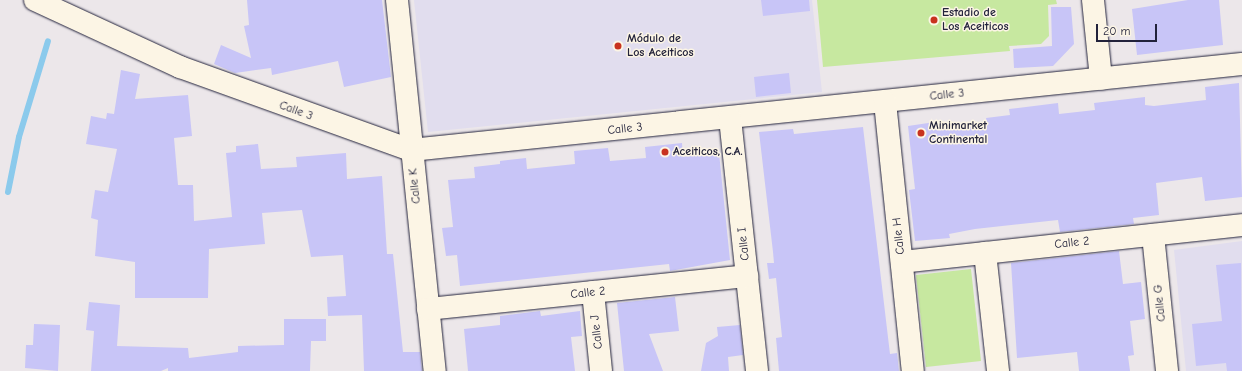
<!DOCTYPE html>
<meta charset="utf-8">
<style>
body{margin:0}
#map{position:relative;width:1242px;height:371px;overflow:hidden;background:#ece7ea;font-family:"Comic Neue",sans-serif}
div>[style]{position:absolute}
.built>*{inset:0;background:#e1ddee}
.green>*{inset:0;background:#c7e8a0}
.stream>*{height:6px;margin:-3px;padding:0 3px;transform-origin:3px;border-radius:3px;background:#8bcaec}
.building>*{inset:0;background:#c8c5f7}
.roads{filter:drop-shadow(0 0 1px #22223b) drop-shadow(0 0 1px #22223b)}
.minor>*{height:22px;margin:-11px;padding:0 11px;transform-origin:11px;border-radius:11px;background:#fcf5e5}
.dots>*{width:11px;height:11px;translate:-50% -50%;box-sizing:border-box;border:2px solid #fcf5e5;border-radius:50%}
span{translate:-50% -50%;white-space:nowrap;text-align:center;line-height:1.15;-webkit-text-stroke:3px #fcf5e5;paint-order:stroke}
.poi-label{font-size:12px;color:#22223b;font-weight:700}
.left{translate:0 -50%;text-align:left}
.street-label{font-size:12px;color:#22223b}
.scale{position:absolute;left:1096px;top:24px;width:61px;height:18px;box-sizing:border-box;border:2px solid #22223b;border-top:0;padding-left:5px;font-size:12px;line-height:14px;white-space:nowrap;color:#22223b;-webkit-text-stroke:3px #fcf5e5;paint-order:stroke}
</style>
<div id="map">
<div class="built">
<i style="clip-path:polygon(414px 0,812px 0,822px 92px,428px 132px)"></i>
<i style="clip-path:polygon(1242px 241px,1242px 371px,1186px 371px,1174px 250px)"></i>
</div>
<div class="green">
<i style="clip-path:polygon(817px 0,1056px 0,1057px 4px,1048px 5px,1049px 36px,1041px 44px,1009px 46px,1010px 51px,823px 67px)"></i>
<i style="clip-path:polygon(971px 269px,981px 361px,926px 367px,916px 275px)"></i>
</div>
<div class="stream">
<i style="left:8px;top:192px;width:56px;rotate:-78.7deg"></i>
<i style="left:19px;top:137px;width:100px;rotate:-73.2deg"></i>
</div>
<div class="building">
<i style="clip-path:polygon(247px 0,382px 0,391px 77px,344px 87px,338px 61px,272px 75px,271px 68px,235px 73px,214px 64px,221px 45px,251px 58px,244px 26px,249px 25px)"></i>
<i style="clip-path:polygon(761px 0,809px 0,810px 11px,763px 16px)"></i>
<i style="clip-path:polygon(1188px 0,1219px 0,1223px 45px,1137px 55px,1132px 9px)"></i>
<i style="clip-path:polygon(1051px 7px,1071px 7px,1074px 44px,1053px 66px,1014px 68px,1013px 49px,1052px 46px)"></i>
<i style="clip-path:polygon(121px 70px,140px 74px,135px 99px,188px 95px,192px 136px,174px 138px,178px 185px,193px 185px,194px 221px,232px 217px,226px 153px,236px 152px,236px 146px,258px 144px,261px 169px,297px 167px,296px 157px,346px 153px,347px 179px,382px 176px,387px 254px,393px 254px,403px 352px,420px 352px,422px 371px,364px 371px,362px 315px,328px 316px,327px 297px,346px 296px,343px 255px,311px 257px,302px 210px,262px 213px,265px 244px,209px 249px,208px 298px,135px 298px,135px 262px,95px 256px,98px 220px,91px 218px,95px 190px,108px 192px,117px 149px,86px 144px,91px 116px,106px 119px,107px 113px,114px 114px)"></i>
<i style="clip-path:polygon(789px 73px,791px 93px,756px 97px,754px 77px)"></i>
<i style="clip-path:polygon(1239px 83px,1242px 197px,1205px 201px,1202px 177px,1156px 183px,1159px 215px,1133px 218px,1134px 224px,1060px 232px,1058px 220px,975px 229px,949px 234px,950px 238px,915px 241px,909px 190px,915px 189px,908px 126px,935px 122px,935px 127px,987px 122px,986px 118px,1010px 115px,1009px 109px,1058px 103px,1059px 114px,1095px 110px,1094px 103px,1145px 97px,1145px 105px,1154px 106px,1206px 100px,1205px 87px)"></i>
<i style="clip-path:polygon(863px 127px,890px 354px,897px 353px,899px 371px,779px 371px,776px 338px,782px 337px,776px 278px,769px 279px,767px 263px,774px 263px,773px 252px,759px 132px,793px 129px,794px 134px)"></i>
<i style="clip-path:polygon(682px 143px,683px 157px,719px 153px,730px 260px,670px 271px,669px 264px,460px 286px,457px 255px,446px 256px,442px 228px,453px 227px,448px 180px,475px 178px,474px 167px,500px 164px,500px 161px,526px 158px,527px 169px,575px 164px,574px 151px,608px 148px,610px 161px,646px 158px,645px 147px)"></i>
<i style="clip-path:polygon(1119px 251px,1123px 284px,1141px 282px,1145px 319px,1130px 321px,1134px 355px,1128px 356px,1130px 371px,1079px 371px,1077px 352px,1017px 358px,1011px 263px)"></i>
<i style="clip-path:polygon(1241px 263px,1242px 371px,1227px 371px,1226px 363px,1196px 366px,1192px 324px,1222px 321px,1216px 265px)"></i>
<i style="clip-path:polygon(675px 297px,679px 331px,649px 334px,663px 371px,624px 371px,617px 303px)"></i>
<i style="clip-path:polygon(89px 302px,120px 305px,117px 346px,188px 348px,189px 358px,238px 352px,238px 346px,284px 345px,284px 319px,326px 319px,326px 341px,311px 341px,310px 371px,168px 371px,168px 368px,161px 371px,91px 371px,94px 331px,86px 330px)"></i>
<i style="clip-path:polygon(540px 311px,541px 316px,580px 311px,582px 336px,571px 337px,575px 371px,468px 371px,464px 329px,500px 325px,500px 316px)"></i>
<i style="clip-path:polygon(34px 324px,60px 325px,58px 371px,25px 368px,26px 345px,33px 345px)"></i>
<i style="clip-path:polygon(740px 325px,743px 355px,728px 357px,729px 371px,701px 371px,706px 343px,718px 336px,717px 327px)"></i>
</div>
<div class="roads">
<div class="minor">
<i style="left:35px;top:0;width:160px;rotate:24.8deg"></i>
<i style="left:180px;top:67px;width:245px;rotate:19.8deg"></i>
<i style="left:411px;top:150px;width:835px;rotate:-5.91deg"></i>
<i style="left:397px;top:0;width:373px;rotate:84.2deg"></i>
<i style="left:1093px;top:0;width:79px;rotate:84.2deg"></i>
<i style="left:885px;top:102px;width:270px;rotate:84.1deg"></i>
<i style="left:730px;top:118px;width:254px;rotate:83.9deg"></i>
<i style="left:1153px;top:235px;width:137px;rotate:84.1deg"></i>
<i style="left:985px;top:253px;width:119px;rotate:83.7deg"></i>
<i style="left:902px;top:262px;width:342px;rotate:-6.2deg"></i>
<i style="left:593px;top:292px;width:79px;rotate:84.2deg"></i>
<i style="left:428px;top:309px;width:321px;rotate:-5.9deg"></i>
</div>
</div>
<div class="dots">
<i style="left:934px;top:20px;background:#c8321e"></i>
<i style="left:618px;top:46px;background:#c8321e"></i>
<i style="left:921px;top:133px;background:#c8321e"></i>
<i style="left:665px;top:152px;background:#c8321e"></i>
</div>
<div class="poi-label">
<span class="left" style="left:942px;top:20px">Estadio de<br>Los Aceiticos</span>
<span class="left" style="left:627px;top:46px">Módulo de<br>Los Aceiticos</span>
<span class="left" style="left:929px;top:133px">Minimarket<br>Continental</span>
<span class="left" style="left:673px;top:152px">Aceiticos, C.A.</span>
</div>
<div class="street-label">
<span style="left:947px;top:95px;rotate:-6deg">Calle 3</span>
<span style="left:296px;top:111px;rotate:20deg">Calle 3</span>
<span style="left:625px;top:129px;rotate:-6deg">Calle 3</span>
<span style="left:415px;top:186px;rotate:-96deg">Calle K</span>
<span style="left:899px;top:236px;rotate:-96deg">Calle H</span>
<span style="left:1072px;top:243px;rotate:-6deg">Calle 2</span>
<span style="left:744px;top:244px;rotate:-96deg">Calle I</span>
<span style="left:588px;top:293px;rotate:-6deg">Calle 2</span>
<span style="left:1160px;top:303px;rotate:-96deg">Calle G</span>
<span style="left:597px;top:332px;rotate:-96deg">Calle J</span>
</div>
<div class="scale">20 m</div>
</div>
